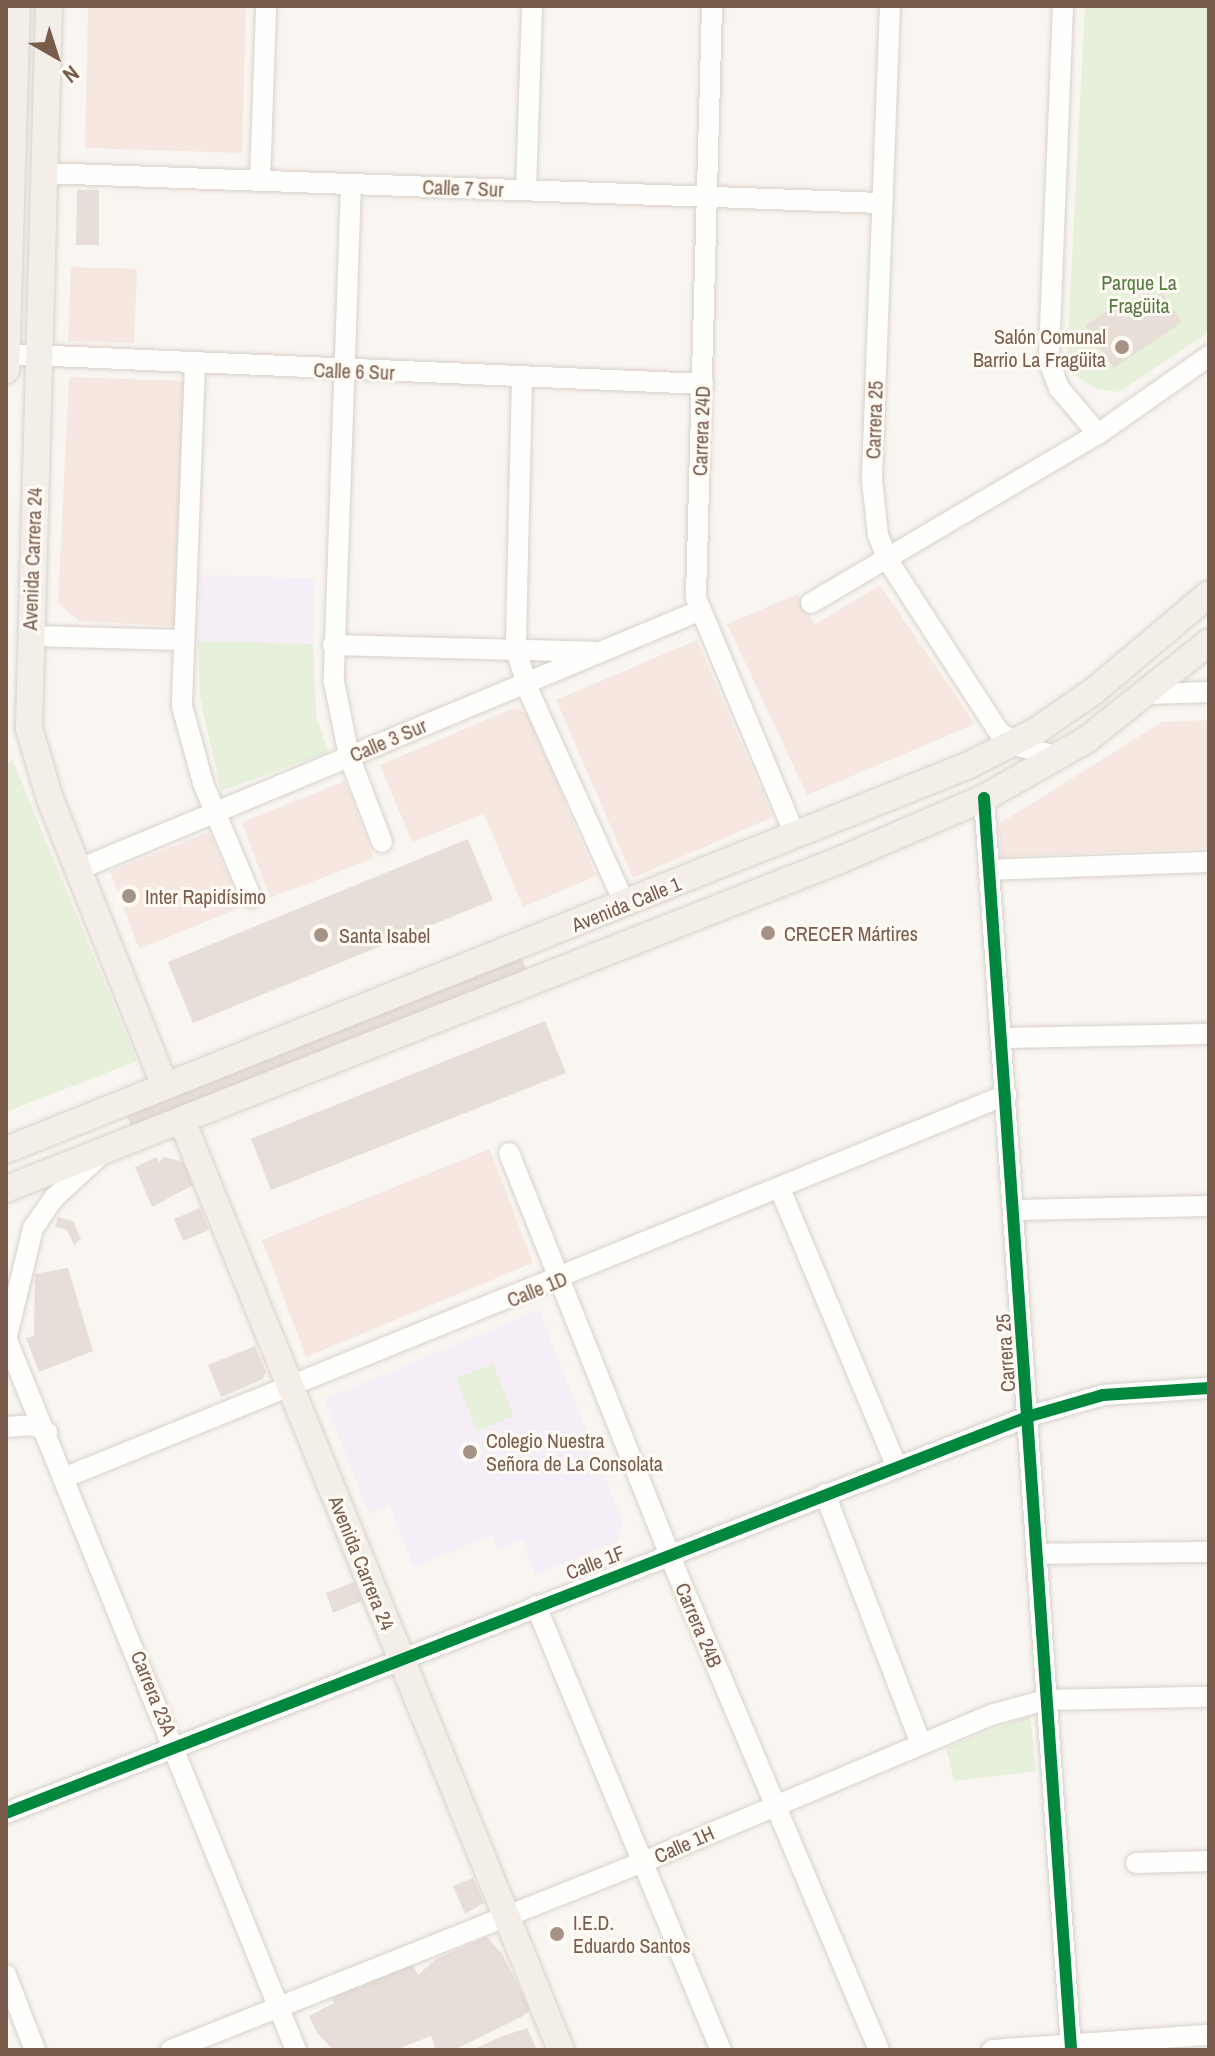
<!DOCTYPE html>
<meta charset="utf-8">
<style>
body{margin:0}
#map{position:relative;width:1215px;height:2056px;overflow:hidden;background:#f9f5f0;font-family:"Archivo Narrow",sans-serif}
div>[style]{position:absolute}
.commercial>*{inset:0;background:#f6e8e1}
.education>*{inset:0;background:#f6eef6}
.green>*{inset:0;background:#e7f0db}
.building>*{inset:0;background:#e6ded7}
.roads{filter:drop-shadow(0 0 2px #d7d1cb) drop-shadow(0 0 2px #d7d1cb)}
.minor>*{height:20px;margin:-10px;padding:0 10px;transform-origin:10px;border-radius:10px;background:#fefefd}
.major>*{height:26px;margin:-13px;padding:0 13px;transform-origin:13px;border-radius:13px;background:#f3eee8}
.cycleway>*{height:12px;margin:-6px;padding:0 6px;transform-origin:6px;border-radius:6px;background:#00873e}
.dots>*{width:22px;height:22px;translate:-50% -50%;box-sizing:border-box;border:4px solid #fffaf3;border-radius:50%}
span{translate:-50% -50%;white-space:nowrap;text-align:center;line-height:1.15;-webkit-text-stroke:6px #fffaf3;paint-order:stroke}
.street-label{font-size:20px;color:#7a5c4d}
.park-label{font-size:20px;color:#537a41}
.poi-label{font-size:20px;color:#7a5c4d}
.right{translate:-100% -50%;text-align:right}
.left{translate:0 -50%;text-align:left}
.frame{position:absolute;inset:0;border:8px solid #7a5c4d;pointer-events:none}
.north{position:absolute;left:16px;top:16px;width:80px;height:80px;-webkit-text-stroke:6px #fffaf3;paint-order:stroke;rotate:141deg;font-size:22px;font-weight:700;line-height:32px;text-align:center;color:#7a5c4d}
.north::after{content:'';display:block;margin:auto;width:28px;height:36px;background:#7a5c4d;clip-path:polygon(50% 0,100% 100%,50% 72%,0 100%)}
</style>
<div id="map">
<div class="commercial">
<i style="clip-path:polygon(88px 6px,246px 6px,242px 153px,85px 148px)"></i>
<i style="clip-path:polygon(71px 267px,137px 269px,134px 343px,68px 341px)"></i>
<i style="clip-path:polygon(69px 377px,185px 381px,176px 626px,79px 621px,58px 603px)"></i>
<i style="clip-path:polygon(880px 585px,975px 724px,807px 795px,727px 624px,797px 594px,815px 624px)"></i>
<i style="clip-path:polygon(697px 640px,773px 817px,633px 878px,556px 700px)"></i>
<i style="clip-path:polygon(514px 708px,527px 713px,596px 876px,523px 907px,484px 814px,412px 842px,380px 765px)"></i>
<i style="clip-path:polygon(1209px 720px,1209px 848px,1001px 857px,999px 824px,1162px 722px)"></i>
<i style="clip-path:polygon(345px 781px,374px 858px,270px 898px,242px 822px)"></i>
<i style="clip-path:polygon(209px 832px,242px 907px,139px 949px,110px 871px)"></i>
<i style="clip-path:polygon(490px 1149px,533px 1263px,306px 1357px,262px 1240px)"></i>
</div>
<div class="education">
<i style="clip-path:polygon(200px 575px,315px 578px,313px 644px,198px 641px)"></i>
<i style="clip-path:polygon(539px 1310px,622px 1521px,617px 1542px,536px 1575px,522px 1540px,498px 1550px,492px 1535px,414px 1567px,389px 1505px,369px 1513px,324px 1399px)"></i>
</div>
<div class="green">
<i style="clip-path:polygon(1085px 6px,1209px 6px,1209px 332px,1119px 392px,1097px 389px,1076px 376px,1067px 358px)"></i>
<i style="clip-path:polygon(198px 641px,313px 644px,316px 715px,328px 752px,221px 791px,200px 698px)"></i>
<i style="clip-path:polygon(12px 759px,137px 1061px,6px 1112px,6px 868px,8px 764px)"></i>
<i style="clip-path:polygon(493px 1364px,514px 1416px,477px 1431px,456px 1378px)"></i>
<i style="clip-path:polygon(1030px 1715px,1036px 1771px,954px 1781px,946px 1748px)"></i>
</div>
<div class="building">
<i style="clip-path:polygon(77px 190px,99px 190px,99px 245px,76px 245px)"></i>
<i style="clip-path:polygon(1162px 293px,1182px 322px,1114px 368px,1085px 326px,1115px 305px,1125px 319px)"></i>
<i style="clip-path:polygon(468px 839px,493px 900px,193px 1023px,168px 962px)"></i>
<i style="clip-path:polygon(520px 953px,529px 977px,134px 1133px,124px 1109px)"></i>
<i style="clip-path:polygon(545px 1021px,566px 1073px,271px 1190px,251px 1139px)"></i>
<i style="clip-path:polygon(157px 1157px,159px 1162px,164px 1157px,183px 1162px,193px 1185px,152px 1207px,135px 1167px)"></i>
<i style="clip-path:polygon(200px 1208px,209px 1230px,183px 1241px,174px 1219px)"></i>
<i style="clip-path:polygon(58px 1217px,73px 1221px,81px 1239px,74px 1245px,67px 1230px,55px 1227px)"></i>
<i style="clip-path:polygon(68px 1268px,93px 1351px,39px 1372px,26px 1338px,34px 1336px,35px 1274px)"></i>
<i style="clip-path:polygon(255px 1346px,266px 1372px,263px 1379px,221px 1397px,208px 1365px)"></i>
<i style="clip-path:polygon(354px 1582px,362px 1601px,333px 1613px,326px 1593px)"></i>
<i style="clip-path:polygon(473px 1878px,484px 1903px,465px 1914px,453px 1886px)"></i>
<i style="clip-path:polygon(487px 1937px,502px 1954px,530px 2010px,523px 2016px,454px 2050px,436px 2050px,431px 2036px,395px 2050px,333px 2050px,317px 2033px,309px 2016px,334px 2003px,328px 1990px,350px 1980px,359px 1989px,378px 1972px,409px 1957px,418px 1975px,436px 1959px)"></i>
<i style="clip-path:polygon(527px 2028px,537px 2050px,472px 2050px,500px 2037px)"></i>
</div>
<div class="roads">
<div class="minor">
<i style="left:712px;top:6px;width:592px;rotate:91.55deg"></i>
<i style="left:696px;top:598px;width:257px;rotate:67.3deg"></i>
<i style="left:890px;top:6px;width:474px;rotate:92.2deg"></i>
<i style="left:872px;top:480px;width:55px;rotate:83.8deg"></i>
<i style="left:878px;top:535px;width:26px;rotate:69deg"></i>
<i style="left:887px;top:559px;width:206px;rotate:57.1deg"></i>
<i style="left:999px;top:732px;width:27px;rotate:33deg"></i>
<i style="left:1022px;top:747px;width:39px;rotate:15deg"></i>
<i style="left:1063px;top:6px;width:355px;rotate:92.3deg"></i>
<i style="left:1049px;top:361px;width:29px;rotate:70deg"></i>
<i style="left:1059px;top:388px;width:60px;rotate:49.7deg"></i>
<i style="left:43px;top:173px;width:840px;rotate:2.05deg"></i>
<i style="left:260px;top:181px;width:175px;rotate:-88deg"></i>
<i style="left:351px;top:184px;width:498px;rotate:92deg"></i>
<i style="left:334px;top:682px;width:76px;rotate:78.5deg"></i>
<i style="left:349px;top:756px;width:92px;rotate:69deg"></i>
<i style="left:526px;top:190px;width:184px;rotate:-88.1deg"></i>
<i style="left:6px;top:354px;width:698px;rotate:2.46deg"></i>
<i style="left:195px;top:364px;width:342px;rotate:92.2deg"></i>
<i style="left:182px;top:706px;width:80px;rotate:74.7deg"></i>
<i style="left:203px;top:783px;width:124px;rotate:67.2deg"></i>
<i style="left:522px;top:377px;width:273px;rotate:91.3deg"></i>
<i style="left:516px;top:650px;width:46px;rotate:72.3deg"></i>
<i style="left:530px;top:694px;width:230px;rotate:65.7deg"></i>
<i style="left:811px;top:603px;width:333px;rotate:-30.5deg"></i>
<i style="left:1098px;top:434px;width:136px;rotate:-35.1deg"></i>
<i style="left:30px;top:636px;width:153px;rotate:1.5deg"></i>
<i style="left:333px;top:645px;width:260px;rotate:1.5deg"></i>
<i style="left:1149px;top:694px;width:60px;rotate:-1.9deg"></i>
<i style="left:984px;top:798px;width:1255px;rotate:86.02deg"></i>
<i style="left:77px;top:870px;width:674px;rotate:-22.61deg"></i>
<i style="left:989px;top:870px;width:220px;rotate:-2.1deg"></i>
<i style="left:1001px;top:1038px;width:208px;rotate:-1.1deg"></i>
<i style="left:509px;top:1153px;width:432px;rotate:68.2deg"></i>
<i style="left:669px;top:1554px;width:539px;rotate:67.05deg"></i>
<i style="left:780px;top:1189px;width:302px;rotate:67.2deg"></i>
<i style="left:1014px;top:1210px;width:195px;rotate:-1.2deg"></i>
<i style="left:6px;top:1338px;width:769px;rotate:67.84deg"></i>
<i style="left:6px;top:1340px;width:115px;rotate:-76.4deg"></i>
<i style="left:33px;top:1228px;width:38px;rotate:-55deg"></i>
<i style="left:55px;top:1197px;width:59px;rotate:-42.9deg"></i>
<i style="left:6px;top:1427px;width:27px;rotate:-4deg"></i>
<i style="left:33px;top:1425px;width:16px;rotate:27deg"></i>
<i style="left:66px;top:1477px;width:1015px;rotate:-22.12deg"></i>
<i style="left:825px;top:1494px;width:266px;rotate:69deg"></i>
<i style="left:1036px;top:1554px;width:173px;rotate:-0.7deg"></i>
<i style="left:536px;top:1606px;width:481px;rotate:67.4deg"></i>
<i style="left:6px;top:1813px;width:1098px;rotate:-21.19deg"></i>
<i style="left:1030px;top:1416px;width:76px;rotate:-16deg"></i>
<i style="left:1103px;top:1395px;width:106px;rotate:-3.8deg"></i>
<i style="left:1136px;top:1863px;width:73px;rotate:-1.6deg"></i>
<i style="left:6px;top:1975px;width:80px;rotate:68.9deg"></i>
<i style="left:171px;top:2050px;width:508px;rotate:-21.72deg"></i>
<i style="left:643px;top:1862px;width:378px;rotate:-22.9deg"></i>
<i style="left:991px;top:1715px;width:57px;rotate:-15.3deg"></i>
<i style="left:1046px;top:1700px;width:163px;rotate:-1.1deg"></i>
<i style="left:992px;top:2050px;width:218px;rotate:-4deg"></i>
</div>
<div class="major">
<i style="left:49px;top:6px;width:722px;rotate:91.59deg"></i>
<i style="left:29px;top:728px;width:74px;rotate:73.5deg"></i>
<i style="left:50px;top:799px;width:309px;rotate:68.2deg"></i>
<i style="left:6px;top:370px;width:364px;rotate:-88.3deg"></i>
<i style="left:182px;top:1121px;width:1003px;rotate:67.81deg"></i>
<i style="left:6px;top:1150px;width:1037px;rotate:-21.79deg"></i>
<i style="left:969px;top:765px;width:75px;rotate:-26.9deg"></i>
<i style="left:1036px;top:731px;width:70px;rotate:-34.6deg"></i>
<i style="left:1094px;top:691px;width:150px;rotate:-40.1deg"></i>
<i style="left:6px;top:1189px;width:897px;rotate:-21.53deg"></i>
<i style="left:840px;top:860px;width:157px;rotate:-23.3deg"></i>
<i style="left:984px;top:798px;width:117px;rotate:-29.6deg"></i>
<i style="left:1086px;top:740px;width:157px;rotate:-38.5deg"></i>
</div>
</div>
<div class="cycleway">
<i style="left:984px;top:798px;width:1255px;rotate:86.02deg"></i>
<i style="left:6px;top:1813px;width:1098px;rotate:-21.19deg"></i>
<i style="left:1030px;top:1416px;width:76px;rotate:-16deg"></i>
<i style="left:1103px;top:1395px;width:106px;rotate:-3.8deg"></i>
</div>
<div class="dots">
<i style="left:1122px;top:347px;background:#a69286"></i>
<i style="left:129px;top:896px;background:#a69286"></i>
<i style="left:768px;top:933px;background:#a69286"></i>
<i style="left:321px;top:935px;background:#a69286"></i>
<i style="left:470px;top:1452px;background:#a69286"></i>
<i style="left:557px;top:1934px;background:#a69286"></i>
</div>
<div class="street-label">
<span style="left:463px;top:188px;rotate:2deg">Calle 7 Sur</span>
<span style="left:354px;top:371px;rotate:2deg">Calle 6 Sur</span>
<span style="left:874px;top:420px;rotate:-88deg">Carrera 25</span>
<span style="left:701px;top:431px;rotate:-88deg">Carrera 24D</span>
<span style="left:32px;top:559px;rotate:-88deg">Avenida Carrera 24</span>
<span style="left:388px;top:740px;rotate:-23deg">Calle 3 Sur</span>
<span style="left:626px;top:904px;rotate:-22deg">Avenida Calle 1</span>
<span style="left:537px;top:1289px;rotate:-22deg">Calle 1D</span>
<span style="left:1005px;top:1353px;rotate:-94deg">Carrera 25</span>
<span style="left:595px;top:1562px;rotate:-21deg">Calle 1F</span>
<span style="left:362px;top:1563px;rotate:68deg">Avenida Carrera 24</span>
<span style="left:699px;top:1625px;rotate:67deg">Carrera 24B</span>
<span style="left:154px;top:1693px;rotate:68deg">Carrera 23A</span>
<span style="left:684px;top:1844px;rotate:-24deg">Calle 1H</span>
</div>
<div class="park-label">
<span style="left:1139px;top:294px">Parque La<br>Fragüita</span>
</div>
<div class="poi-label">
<span class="right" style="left:1106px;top:348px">Salón Comunal<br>Barrio La Fragüita</span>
<span class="left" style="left:145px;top:896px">Inter Rapidísimo</span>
<span class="left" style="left:784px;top:933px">CRECER Mártires</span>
<span class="left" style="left:339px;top:935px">Santa Isabel</span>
<span class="left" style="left:486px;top:1452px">Colegio Nuestra<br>Señora de La Consolata</span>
<span class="left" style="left:573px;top:1934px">I.E.D.<br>Eduardo Santos</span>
</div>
<div class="frame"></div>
<div class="north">N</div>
</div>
